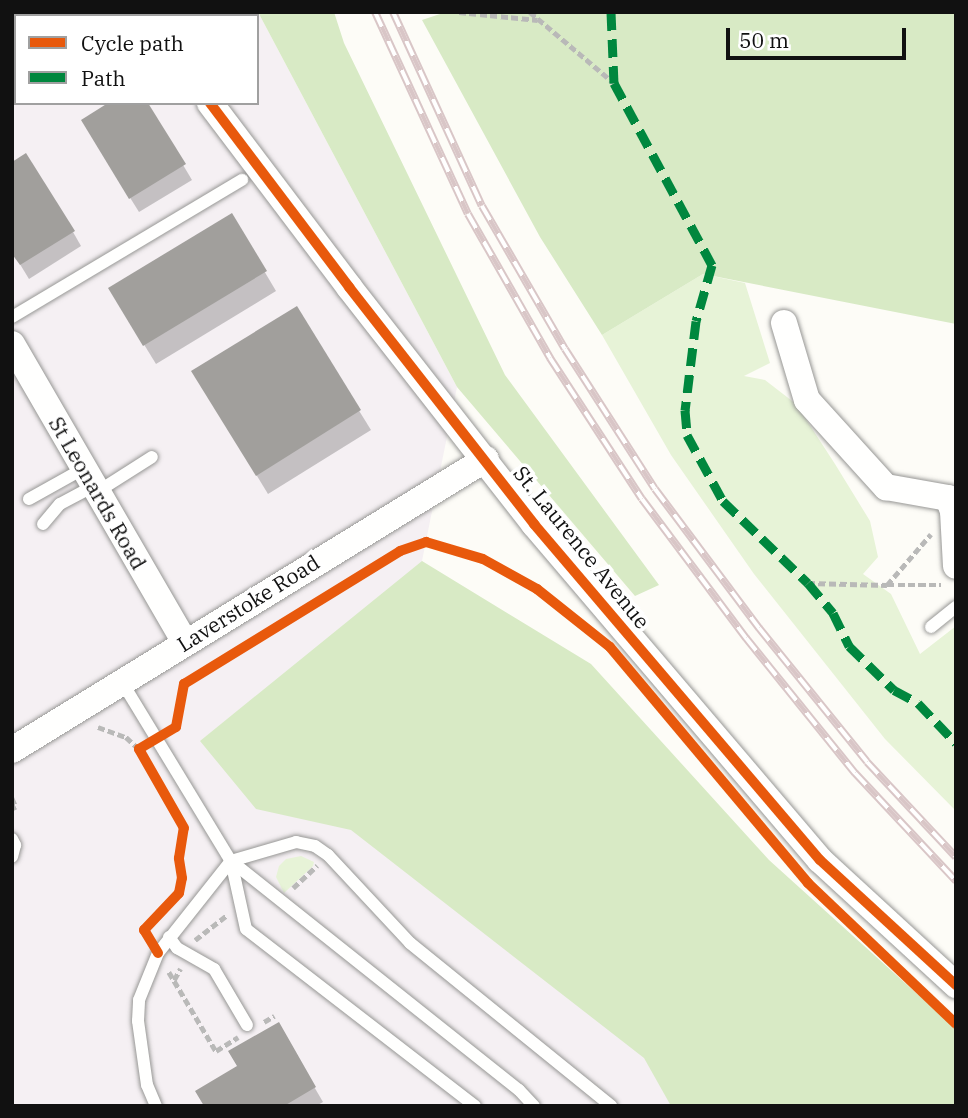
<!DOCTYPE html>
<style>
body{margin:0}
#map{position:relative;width:968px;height:1118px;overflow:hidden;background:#fdfcf7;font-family:"IBM Plex Serif",serif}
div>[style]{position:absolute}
.industrial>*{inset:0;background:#f5f0f3}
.green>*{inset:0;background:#e7f3d7}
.forest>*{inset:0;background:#d8eac5}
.shadow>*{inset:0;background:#0003}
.building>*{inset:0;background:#a19f9c}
.path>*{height:4.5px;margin-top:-2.25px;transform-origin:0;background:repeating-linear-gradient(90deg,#b9b9b8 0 7px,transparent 0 10.5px)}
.roads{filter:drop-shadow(0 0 2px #979795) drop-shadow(0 0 2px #979795)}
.service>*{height:12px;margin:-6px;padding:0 6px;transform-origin:6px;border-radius:6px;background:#fffffe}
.minor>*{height:26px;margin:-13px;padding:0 13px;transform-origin:13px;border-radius:13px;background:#fffffe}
.rail>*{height:8px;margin-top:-4px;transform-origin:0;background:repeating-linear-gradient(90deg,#fff 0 16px,#d9c6c7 0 32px);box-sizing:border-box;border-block:2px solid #d9c6c7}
.quiet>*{height:9px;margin-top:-4.5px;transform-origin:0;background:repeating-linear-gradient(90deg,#00873e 0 18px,transparent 0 27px)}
.cycleway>*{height:10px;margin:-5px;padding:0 5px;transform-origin:5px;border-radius:5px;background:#e8590c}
span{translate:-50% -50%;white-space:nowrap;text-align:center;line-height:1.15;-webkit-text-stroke:7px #fff;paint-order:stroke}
.street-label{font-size:21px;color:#111}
.frame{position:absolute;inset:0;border:14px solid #111;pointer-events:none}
.legend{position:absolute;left:14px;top:14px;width:245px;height:91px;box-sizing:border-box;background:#fff;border:2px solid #a0a0a0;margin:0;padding:9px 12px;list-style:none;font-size:21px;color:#111}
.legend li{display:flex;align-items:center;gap:14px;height:35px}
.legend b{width:35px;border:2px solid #a0a0a0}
.scale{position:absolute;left:726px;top:28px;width:180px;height:32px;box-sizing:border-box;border:4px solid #111;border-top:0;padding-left:9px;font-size:21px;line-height:24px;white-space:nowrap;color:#111;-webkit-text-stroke:5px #fff;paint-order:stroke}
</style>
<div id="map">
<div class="industrial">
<i style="clip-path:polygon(evenodd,12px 12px,258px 12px,457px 387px,422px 561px,891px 1106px,12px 1106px,12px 12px,16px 16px,257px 16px,257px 103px,16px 103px,16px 16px)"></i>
</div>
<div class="green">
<i style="clip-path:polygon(703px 274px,745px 283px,770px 363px,744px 376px,765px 380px,796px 404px,835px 464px,870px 521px,878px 557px,863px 574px,891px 594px,920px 654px,956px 626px,956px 811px,885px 739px,754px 574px,671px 455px,602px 335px)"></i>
<i style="clip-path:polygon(301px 856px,314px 862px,313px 866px,284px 893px,276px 877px,279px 866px,286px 859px)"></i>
</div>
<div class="forest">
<i style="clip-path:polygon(258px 12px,334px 12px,344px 43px,505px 375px,659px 585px,635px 596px,457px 387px)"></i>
<i style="clip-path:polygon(446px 12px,956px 12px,956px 324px,703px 274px,602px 335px,540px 237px,422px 20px)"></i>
<i style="clip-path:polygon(422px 561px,591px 664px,769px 860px,956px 1029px,956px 1106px,671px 1106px,644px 1058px,351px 830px,256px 809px,200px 741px)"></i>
</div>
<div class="shadow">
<i style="clip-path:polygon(12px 12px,24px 12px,12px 19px)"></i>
<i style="clip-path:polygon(146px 103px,192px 180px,139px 212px,91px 135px)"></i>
<i style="clip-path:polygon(231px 215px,276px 291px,156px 364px,121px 307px)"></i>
<i style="clip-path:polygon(73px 232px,81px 246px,29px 279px,12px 251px)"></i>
<i style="clip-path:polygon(296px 309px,371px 430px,268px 494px,205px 391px)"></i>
<i style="clip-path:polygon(278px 1025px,323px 1102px,316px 1106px,206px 1106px)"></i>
</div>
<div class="building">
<i style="clip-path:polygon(108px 103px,148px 103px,186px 164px,129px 199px,81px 120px)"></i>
<i style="clip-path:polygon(26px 153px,75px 231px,20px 265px,12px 254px,12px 162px)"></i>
<i style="clip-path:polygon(232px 213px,267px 271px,143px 346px,108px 288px)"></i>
<i style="clip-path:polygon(297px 306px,361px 410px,256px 476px,191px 371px)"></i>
<i style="clip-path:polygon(279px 1022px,316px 1087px,284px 1106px,204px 1106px,195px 1091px,237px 1066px,228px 1051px)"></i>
</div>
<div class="path">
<i style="left:459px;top:12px;width:79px;rotate:5.8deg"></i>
<i style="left:530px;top:12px;width:110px;rotate:40.2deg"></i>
<i style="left:611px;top:13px;width:3px;rotate:-18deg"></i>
<i style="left:808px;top:583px;width:79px;rotate:1.5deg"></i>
<i style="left:887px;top:585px;width:67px;rotate:-49.2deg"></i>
<i style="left:887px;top:585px;width:54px"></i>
<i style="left:98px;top:727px;width:30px;rotate:20deg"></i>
<i style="left:126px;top:737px;width:18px;rotate:43deg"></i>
<i style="left:12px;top:798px;width:10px;rotate:66deg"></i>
<i style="left:16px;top:807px;width:4px;rotate:153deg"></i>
<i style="left:293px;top:888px;width:33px;rotate:-43deg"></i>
<i style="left:195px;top:940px;width:41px;rotate:-38deg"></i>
<i style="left:169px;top:972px;width:92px;rotate:59.3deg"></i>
<i style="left:216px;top:1051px;width:26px;rotate:-32deg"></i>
<i style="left:174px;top:980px;width:13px;rotate:-61deg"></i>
<i style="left:264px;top:1022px;width:12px;rotate:-31deg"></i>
</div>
<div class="roads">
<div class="service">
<i style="left:12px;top:317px;width:268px;rotate:-30.8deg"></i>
<i style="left:97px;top:492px;width:65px;rotate:-32.5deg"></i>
<i style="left:29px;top:499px;width:62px;rotate:-29.1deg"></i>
<i style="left:43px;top:524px;width:26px;rotate:-50deg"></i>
<i style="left:60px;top:504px;width:38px;rotate:-28deg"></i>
<i style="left:931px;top:627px;width:32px;rotate:-39deg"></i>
<i style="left:122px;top:682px;width:210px;rotate:58.7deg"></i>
<i style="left:12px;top:839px;width:7px;rotate:63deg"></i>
<i style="left:15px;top:845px;width:12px;rotate:104deg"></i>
<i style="left:169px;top:937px;width:14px;rotate:54deg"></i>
<i style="left:177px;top:948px;width:43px;rotate:29.6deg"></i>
<i style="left:214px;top:969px;width:65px;rotate:59.5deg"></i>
<i style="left:156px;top:1106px;width:23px;rotate:-113deg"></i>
<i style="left:147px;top:1085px;width:65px;rotate:-98deg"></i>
<i style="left:138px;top:1021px;width:21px;rotate:-87deg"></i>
<i style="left:139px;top:1000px;width:51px;rotate:-68deg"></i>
<i style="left:158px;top:953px;width:117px;rotate:-51.6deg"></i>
<i style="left:231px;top:861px;width:68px;rotate:-16.3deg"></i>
<i style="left:296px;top:842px;width:19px;rotate:12deg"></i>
<i style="left:315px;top:846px;width:16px;rotate:35deg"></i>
<i style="left:328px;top:855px;width:120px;rotate:47deg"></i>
<i style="left:410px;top:943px;width:259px;rotate:39deg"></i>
<i style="left:475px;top:1106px;width:289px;rotate:-142.3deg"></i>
<i style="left:246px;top:929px;width:70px;rotate:-102.4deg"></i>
<i style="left:231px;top:861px;width:368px;rotate:38.5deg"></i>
<i style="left:519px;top:1090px;width:22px;rotate:47deg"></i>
</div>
<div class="minor">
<i style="left:12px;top:56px;width:4px;rotate:-27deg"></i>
<i style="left:210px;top:103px;width:231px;rotate:52.9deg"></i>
<i style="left:349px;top:287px;width:301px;rotate:52deg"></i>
<i style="left:534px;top:524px;width:441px;rotate:49.6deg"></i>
<i style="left:820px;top:860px;width:185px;rotate:42.6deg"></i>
<i style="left:784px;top:323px;width:80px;rotate:73.4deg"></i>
<i style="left:807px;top:400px;width:118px;rotate:47.8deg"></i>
<i style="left:886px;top:487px;width:63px;rotate:10.1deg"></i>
<i style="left:948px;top:498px;width:14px;rotate:69deg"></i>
<i style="left:953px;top:511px;width:55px;rotate:86.9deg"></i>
<i style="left:12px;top:344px;width:345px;rotate:59.9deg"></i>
<i style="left:12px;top:750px;width:556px;rotate:-31.55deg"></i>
</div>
</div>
<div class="rail">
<i style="left:375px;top:12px;width:222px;rotate:65.3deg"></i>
<i style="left:468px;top:214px;width:166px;rotate:60.3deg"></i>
<i style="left:550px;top:358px;width:168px;rotate:56.9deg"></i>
<i style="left:642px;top:499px;width:174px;rotate:53.2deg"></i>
<i style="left:746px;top:638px;width:174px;rotate:51.1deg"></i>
<i style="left:855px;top:773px;width:148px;rotate:46.9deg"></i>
<i style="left:393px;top:12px;width:213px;rotate:65.4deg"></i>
<i style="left:482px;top:206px;width:165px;rotate:59.9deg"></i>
<i style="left:565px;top:349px;width:166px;rotate:57.3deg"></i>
<i style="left:655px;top:489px;width:174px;rotate:53.2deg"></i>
<i style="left:759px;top:628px;width:172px;rotate:51.1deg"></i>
<i style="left:867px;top:762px;width:130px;rotate:46.9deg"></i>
</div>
<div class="quiet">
<i style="left:611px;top:12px;width:71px;rotate:87.6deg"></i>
<i style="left:614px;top:83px;width:207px;rotate:61.7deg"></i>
<i style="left:712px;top:265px;width:58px;rotate:105.9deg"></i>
<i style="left:696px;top:321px;width:90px;rotate:97deg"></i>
<i style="left:685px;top:410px;width:25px;rotate:85deg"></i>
<i style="left:687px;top:435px;width:75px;rotate:61.4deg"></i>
<i style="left:723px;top:501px;width:118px;rotate:44deg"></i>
<i style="left:808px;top:583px;width:39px;rotate:50deg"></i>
<i style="left:833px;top:613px;width:37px;rotate:64deg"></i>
<i style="left:849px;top:646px;width:63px;rotate:44.4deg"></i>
<i style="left:894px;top:690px;width:27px;rotate:28deg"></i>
<i style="left:918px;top:703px;width:55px;rotate:46.5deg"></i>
</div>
<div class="cycleway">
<i style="left:210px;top:103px;width:231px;rotate:52.9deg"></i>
<i style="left:349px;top:287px;width:301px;rotate:52deg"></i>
<i style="left:534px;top:524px;width:441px;rotate:49.6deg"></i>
<i style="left:820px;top:860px;width:185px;rotate:42.6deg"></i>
<i style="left:158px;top:953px;width:27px;rotate:-121deg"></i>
<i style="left:144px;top:930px;width:51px;rotate:-46.6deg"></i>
<i style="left:179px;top:893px;width:15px;rotate:-79deg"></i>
<i style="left:182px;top:878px;width:20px;rotate:-99deg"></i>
<i style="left:179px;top:858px;width:30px;rotate:-81deg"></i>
<i style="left:184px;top:828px;width:91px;rotate:-119.7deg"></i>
<i style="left:139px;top:749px;width:43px;rotate:-30.7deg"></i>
<i style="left:176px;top:727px;width:44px;rotate:-79.5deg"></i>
<i style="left:184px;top:684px;width:254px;rotate:-31.6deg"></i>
<i style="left:400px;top:551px;width:28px;rotate:-19deg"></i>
<i style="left:426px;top:542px;width:59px;rotate:16.6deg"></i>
<i style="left:483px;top:559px;width:62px;rotate:29.1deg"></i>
<i style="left:537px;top:589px;width:93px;rotate:38.5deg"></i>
<i style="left:610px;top:647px;width:308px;rotate:50deg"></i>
<i style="left:808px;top:883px;width:204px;rotate:43.6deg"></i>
</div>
<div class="street-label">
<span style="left:98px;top:493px;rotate:60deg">St Leonards Road</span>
<span style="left:582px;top:547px;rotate:51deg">St. Laurence Avenue</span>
<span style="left:248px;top:603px;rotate:-32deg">Laverstoke Road</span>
</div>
<div class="frame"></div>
<ul class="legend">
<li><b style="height:9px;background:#e8590c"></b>Cycle path</li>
<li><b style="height:9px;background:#00873e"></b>Path</li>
</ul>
<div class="scale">50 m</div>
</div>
